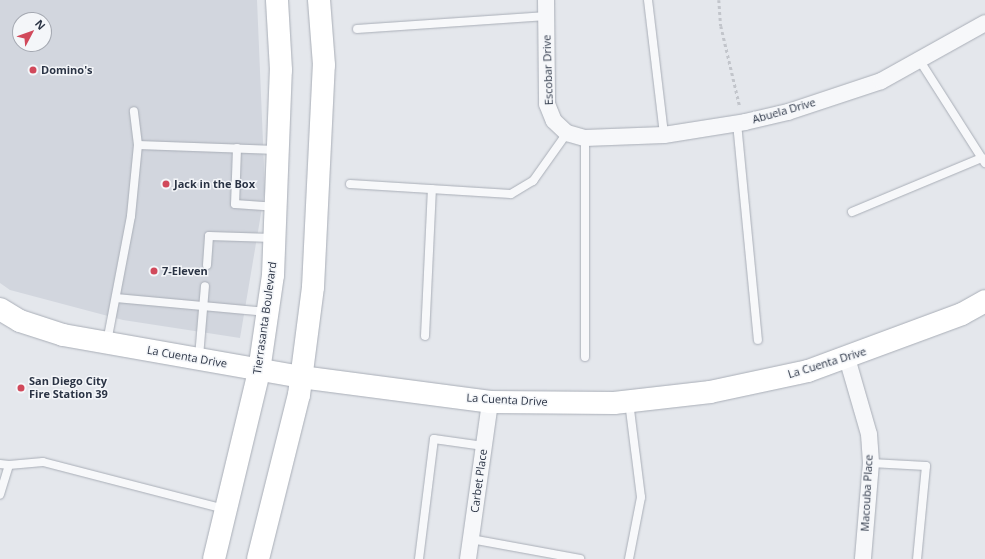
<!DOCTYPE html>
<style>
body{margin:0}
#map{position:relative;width:985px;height:559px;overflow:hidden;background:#e4e7ec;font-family:"Open Sans",sans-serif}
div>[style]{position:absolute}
.built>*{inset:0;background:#d2d6de}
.path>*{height:2.5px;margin-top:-1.25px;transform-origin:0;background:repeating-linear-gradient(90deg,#c2c5cb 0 3px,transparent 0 6px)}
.roads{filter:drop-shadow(0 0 1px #a9aeb7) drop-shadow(0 0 1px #a9aeb7)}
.lane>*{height:8px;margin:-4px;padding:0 4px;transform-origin:4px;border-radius:4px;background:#f7f8fa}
.street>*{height:16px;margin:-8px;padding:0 8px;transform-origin:8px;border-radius:8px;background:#f7f8fa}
.secondary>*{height:22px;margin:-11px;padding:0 11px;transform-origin:11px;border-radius:11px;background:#fff}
.dots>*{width:11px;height:11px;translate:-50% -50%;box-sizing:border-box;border:2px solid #f4f6f9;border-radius:50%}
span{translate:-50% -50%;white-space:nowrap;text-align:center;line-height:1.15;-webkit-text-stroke:3px #f4f6f9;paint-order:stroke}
.poi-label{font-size:11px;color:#2b3445;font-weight:700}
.left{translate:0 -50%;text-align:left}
.street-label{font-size:11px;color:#2b3445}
.north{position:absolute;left:12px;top:12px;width:40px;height:40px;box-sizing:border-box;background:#f4f6f9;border:1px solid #a4a8b1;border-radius:50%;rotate:49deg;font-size:11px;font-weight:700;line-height:16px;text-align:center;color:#2b3445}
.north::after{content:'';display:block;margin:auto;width:14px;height:18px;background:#d1495b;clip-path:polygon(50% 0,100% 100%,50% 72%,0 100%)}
</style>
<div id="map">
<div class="built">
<i style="clip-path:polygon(evenodd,0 0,257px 0,265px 190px,240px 338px,123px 320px,10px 290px,0 283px,0 0,20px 20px,44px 20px,44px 44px,20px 44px,20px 20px)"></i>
</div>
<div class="path">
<i style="left:719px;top:0;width:26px;rotate:86deg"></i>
<i style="left:721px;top:26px;width:83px;rotate:76.8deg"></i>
</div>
<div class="roads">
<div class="lane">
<i style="left:648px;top:0;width:136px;rotate:83.2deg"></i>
<i style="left:357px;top:29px;width:190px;rotate:-3.9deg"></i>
<i style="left:920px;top:61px;width:121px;rotate:57.5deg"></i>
<i style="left:737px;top:123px;width:218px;rotate:84.5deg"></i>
<i style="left:138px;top:145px;width:139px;rotate:2.1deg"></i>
<i style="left:237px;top:148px;width:56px;rotate:92deg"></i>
<i style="left:235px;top:204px;width:39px;rotate:4deg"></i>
<i style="left:350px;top:184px;width:161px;rotate:3.6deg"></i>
<i style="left:511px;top:194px;width:26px;rotate:-31deg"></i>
<i style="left:533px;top:181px;width:59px;rotate:-54.7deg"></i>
<i style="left:852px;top:212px;width:141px;rotate:-22.6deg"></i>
<i style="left:207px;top:265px;width:29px;rotate:-86deg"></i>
<i style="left:209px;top:236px;width:64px;rotate:1.8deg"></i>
<i style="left:116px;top:298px;width:152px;rotate:5.3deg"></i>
<i style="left:425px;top:336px;width:147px;rotate:-87.3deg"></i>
<i style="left:107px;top:342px;width:128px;rotate:-79.2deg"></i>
<i style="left:131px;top:216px;width:71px;rotate:-84.4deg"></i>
<i style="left:138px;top:145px;width:34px;rotate:-97deg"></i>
<i style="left:199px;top:357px;width:71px;rotate:-85.2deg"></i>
<i style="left:585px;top:357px;width:219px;rotate:-90deg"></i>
<i style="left:871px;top:463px;width:55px;rotate:3.1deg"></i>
<i style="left:926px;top:466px;width:93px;rotate:95.5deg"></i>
<i style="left:0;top:464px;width:9px;rotate:6deg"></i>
<i style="left:9px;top:465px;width:31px;rotate:107deg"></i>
<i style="left:9px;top:465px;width:34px;rotate:-5deg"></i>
<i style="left:43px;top:462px;width:188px;rotate:14.5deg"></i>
<i style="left:471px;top:539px;width:111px;rotate:10.4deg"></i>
<i style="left:419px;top:559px;width:121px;rotate:-82.9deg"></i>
<i style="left:434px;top:439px;width:50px;rotate:8deg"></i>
<i style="left:629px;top:559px;width:63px;rotate:-79deg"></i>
<i style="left:641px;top:497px;width:96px;rotate:-97.2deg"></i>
</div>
<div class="street">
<i style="left:546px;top:0;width:104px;rotate:89.4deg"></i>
<i style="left:547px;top:104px;width:18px;rotate:68deg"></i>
<i style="left:554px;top:121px;width:18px;rotate:43deg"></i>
<i style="left:567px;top:133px;width:19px;rotate:16deg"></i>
<i style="left:585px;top:138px;width:79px;rotate:-2.2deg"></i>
<i style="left:664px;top:135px;width:82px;rotate:-9.1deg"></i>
<i style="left:745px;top:122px;width:44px;rotate:-13.1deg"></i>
<i style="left:788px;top:112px;width:98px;rotate:-18.4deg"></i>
<i style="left:881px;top:81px;width:119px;rotate:-29.1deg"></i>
<i style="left:847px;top:358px;width:79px;rotate:73.9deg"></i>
<i style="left:869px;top:434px;width:29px;rotate:86deg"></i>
<i style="left:871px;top:463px;width:96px;rotate:94.8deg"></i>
<i style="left:468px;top:559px;width:159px;rotate:-82deg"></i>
</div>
<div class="secondary">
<i style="left:0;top:309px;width:23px;rotate:31deg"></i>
<i style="left:20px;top:321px;width:45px;rotate:18deg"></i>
<i style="left:63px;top:335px;width:242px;rotate:10deg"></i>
<i style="left:301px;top:377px;width:191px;rotate:7.5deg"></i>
<i style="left:490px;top:402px;width:124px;rotate:0.5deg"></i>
<i style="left:614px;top:403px;width:97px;rotate:-6.5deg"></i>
<i style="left:710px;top:392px;width:100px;rotate:-12.1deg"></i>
<i style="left:808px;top:371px;width:164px;rotate:-20.3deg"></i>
<i style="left:962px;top:314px;width:26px;rotate:-29deg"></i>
<i style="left:214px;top:559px;width:193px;rotate:-76.5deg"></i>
<i style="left:259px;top:371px;width:97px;rotate:-81.7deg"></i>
<i style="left:273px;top:275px;width:205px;rotate:-87.8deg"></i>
<i style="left:281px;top:70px;width:70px;rotate:-93.3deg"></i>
<i style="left:258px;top:559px;width:169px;rotate:-76deg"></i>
<i style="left:299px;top:395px;width:109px;rotate:-82.6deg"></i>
<i style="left:313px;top:287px;width:222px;rotate:-87.2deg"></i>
<i style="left:324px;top:65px;width:65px;rotate:-94.4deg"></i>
</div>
</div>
<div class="dots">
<i style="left:33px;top:70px;background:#d1495b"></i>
<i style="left:166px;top:184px;background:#d1495b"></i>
<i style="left:154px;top:271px;background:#d1495b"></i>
<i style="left:21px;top:388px;background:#d1495b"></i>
</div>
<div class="poi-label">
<span class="left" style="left:41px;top:70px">Domino's</span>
<span class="left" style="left:174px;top:184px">Jack in the Box</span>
<span class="left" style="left:162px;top:271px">7-Eleven</span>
<span class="left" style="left:29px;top:388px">San Diego City<br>Fire Station 39</span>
</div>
<div class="street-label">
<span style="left:548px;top:70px;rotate:-92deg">Escobar Drive</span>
<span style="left:784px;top:111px;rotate:-16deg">Abuela Drive</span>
<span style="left:265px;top:318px;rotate:-82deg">Tierrasanta Boulevard</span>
<span style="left:187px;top:357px;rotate:10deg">La Cuenta Drive</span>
<span style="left:827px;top:363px;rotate:-17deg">La Cuenta Drive</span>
<span style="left:507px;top:400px;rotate:3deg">La Cuenta Drive</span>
<span style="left:479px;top:481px;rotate:-82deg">Carbet Place</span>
<span style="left:867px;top:493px;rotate:-87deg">Macouba Place</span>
</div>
<div class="north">N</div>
</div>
